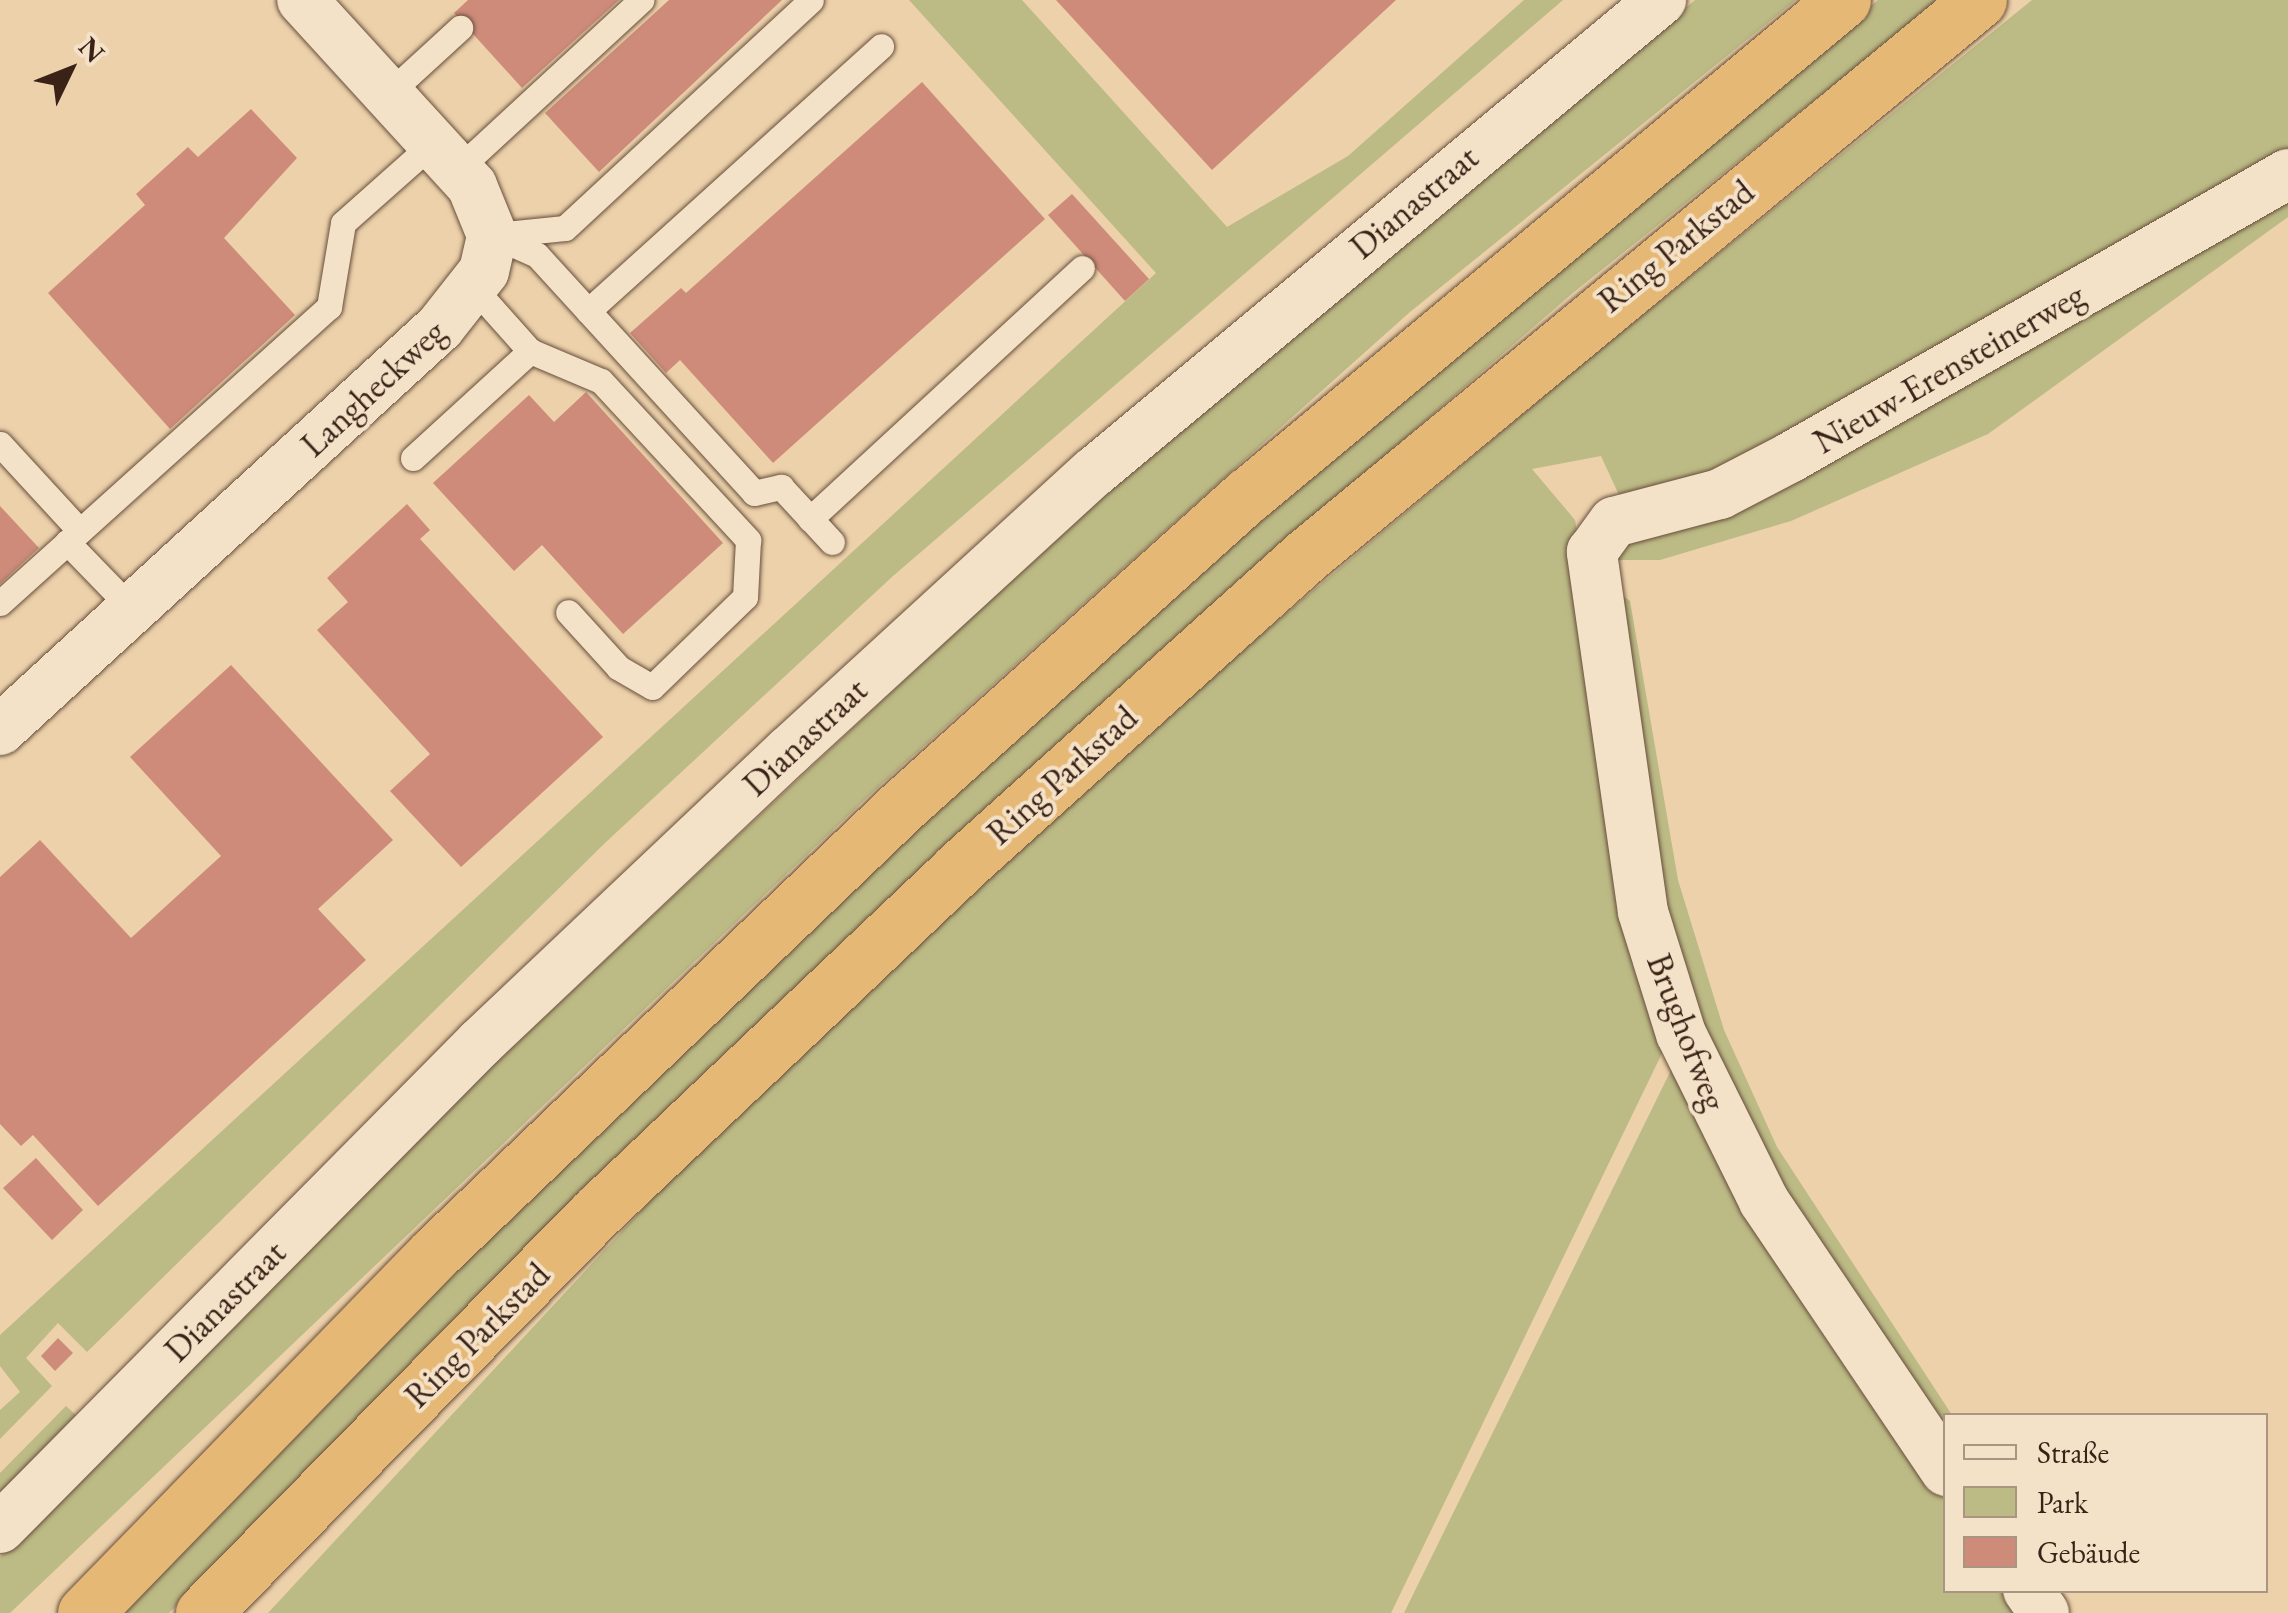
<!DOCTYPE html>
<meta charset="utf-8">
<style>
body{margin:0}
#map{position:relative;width:2288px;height:1613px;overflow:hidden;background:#ecd1aa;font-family:"EB Garamond",serif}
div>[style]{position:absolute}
.green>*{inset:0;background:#bcba85}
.building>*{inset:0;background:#ce8b7a}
.roads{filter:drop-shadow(0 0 2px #674e3c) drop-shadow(0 0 2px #674e3c)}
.service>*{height:25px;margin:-12.5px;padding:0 12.5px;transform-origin:12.5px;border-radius:12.5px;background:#f3e1c8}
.minor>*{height:50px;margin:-25px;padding:0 25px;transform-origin:25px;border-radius:25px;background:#f3e1c8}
.trunk>*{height:55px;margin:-27.5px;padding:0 27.5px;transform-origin:27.5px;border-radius:27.5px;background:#e6b875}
span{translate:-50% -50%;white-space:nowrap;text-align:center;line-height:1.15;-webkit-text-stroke:8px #f3e1c8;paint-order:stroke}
.street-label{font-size:35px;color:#3b2217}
.legend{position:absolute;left:1943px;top:1413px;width:325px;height:180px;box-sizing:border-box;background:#f3e1c8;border:2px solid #a99581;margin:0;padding:12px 18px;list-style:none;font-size:30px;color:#3b2217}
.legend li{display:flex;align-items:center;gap:20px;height:50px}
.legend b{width:50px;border:2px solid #a99581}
.north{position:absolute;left:20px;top:20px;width:100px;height:100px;-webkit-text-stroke:8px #f3e1c8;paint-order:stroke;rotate:47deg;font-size:28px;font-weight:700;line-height:40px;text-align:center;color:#3b2217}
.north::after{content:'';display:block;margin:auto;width:35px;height:45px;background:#3b2217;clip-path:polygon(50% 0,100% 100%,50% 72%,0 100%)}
</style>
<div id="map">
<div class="green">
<i style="clip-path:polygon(909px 0,1022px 0,1227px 227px,1348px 156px,1524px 0,1563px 0,893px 576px,606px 842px,87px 1352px,58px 1323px,26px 1358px,52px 1386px,0 1439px,0 1410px,20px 1392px,0 1366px,0 1335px,1156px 273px)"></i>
<i style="clip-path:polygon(1695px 0,1796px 0,1410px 312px,877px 788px,10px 1613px,0 1613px,0 1557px,382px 1169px,1071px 524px)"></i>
<i style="clip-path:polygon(1878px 0,1940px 0,1574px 292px,1130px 677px,665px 1115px,169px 1613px,116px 1613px,489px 1232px,808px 923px,1168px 595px)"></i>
<i style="clip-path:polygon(2032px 0,2288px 0,2288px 158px,1681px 489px,1619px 495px,1601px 456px,1532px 469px,1575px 520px,1667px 1043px,1391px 1613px,268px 1613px,650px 1201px,808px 1044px,1180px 703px,1582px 364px)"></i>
<i style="clip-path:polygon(2288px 186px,2288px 217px,1988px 434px,1791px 521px,1660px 560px,1612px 560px,1620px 545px)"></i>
<i style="clip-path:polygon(1607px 583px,1630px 601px,1678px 880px,1724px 1030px,1777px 1147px,1952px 1415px,1946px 1416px,1945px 1444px,1795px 1218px,1682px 995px)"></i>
<i style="clip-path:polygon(1675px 1062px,1945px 1499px,1946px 1590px,2010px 1591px,2025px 1613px,1404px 1613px)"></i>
<i style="clip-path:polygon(66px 1406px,76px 1415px,0 1493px,0 1473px)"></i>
</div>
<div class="building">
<i style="clip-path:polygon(468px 0,619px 0,522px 88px,454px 13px)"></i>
<i style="clip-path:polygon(669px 0,782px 0,599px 172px,545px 113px)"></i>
<i style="clip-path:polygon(1056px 0,1396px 0,1212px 170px)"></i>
<i style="clip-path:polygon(922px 82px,1045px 219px,773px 463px,680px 360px,666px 373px,630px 333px,681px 288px,686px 293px)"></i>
<i style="clip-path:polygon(251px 109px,297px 158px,224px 238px,295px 315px,170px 429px,48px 293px,145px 205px,136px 194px,188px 147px,198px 157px)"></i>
<i style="clip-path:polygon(1072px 194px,1149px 279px,1125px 301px,1048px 215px)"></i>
<i style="clip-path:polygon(586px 392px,723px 543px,623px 634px,542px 545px,514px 571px,433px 483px,529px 395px,554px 422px)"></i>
<i style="clip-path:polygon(407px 504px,430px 530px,420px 539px,603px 737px,461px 867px,390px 791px,430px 754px,317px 630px,348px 602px,327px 578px)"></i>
<i style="clip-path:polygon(0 506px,39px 548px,0 584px)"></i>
<i style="clip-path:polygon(231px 665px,393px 840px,318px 909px,366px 960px,98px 1206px,33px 1135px,21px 1146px,0 1124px,0 877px,40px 840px,131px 938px,221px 856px,130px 757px)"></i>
<i style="clip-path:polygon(36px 1158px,83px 1210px,52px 1240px,3px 1188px)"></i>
<i style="clip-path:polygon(58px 1338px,73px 1353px,55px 1371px,41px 1356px)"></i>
</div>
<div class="roads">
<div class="service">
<i style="left:388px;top:94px;width:98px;rotate:-42.5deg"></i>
<i style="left:457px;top:170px;width:251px;rotate:-42.7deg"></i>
<i style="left:492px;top:235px;width:49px;rotate:24deg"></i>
<i style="left:537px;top:255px;width:322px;rotate:47.6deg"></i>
<i style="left:754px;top:493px;width:28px;rotate:-13deg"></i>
<i style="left:781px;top:487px;width:75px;rotate:47.2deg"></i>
<i style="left:496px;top:235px;width:69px;rotate:-5.8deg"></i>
<i style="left:565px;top:228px;width:335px;rotate:-42.8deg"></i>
<i style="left:473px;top:287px;width:86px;rotate:48.3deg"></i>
<i style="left:530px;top:351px;width:77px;rotate:22.9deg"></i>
<i style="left:601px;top:381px;width:217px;rotate:47.2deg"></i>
<i style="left:748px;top:540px;width:57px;rotate:93deg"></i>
<i style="left:745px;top:597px;width:129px;rotate:135.9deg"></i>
<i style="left:652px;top:687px;width:39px;rotate:-150deg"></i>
<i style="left:618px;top:667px;width:74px;rotate:-132.3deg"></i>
<i style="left:588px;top:311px;width:395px;rotate:-42.1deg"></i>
<i style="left:0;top:444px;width:118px;rotate:47.4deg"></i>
<i style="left:413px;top:458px;width:159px;rotate:-42.4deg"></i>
<i style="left:810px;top:519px;width:370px;rotate:-42.7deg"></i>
<i style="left:67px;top:542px;width:93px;rotate:45.9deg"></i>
<i style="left:0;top:603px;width:443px;rotate:-42deg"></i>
<i style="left:329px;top:307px;width:85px;rotate:-80.5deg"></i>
<i style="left:343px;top:223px;width:120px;rotate:-41.6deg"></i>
</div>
<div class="minor">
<i style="left:0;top:730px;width:597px;rotate:-42.49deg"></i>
<i style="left:440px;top:327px;width:71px;rotate:-51.8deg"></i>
<i style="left:484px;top:271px;width:37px;rotate:-77deg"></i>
<i style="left:492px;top:235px;width:53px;rotate:-112.2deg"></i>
<i style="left:472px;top:186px;width:252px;rotate:-132.4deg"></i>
<i style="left:1946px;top:1471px;width:326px;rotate:-124deg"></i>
<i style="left:1764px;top:1201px;width:186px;rotate:-116.4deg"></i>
<i style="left:1681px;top:1034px;width:128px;rotate:-107.3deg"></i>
<i style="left:1643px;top:912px;width:364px;rotate:-98.1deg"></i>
<i style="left:1592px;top:552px;width:37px;rotate:-54deg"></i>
<i style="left:1614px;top:522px;width:110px;rotate:-14.8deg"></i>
<i style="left:1720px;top:494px;width:80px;rotate:-27.5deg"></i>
<i style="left:1791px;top:457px;width:572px;rotate:-29.66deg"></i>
<i style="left:0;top:1528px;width:682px;rotate:-45.3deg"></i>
<i style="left:480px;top:1043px;width:425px;rotate:-43.4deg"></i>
<i style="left:789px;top:751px;width:413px;rotate:-42.5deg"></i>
<i style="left:1094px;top:472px;width:738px;rotate:-39.78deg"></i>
<i style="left:2028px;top:1590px;width:28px;rotate:55deg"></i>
</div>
<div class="trunk">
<i style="left:85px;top:1613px;width:502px;rotate:-45.81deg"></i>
<i style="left:435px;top:1253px;width:646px;rotate:-43.75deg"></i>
<i style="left:902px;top:806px;width:465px;rotate:-42deg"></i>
<i style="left:1248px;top:495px;width:774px;rotate:-39.76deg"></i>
<i style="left:203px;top:1613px;width:561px;rotate:-45.51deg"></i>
<i style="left:596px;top:1213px;width:499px;rotate:-43.5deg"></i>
<i style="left:958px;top:869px;width:471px;rotate:-42deg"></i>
<i style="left:1308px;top:554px;width:870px;rotate:-39.54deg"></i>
</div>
</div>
<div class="street-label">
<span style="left:1414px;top:202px;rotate:-40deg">Dianastraat</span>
<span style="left:1676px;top:246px;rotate:-39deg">Ring Parkstad</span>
<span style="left:1949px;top:368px;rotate:-30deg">Nieuw-Erensteinerweg</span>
<span style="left:373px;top:388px;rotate:-43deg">Langheckweg</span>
<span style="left:805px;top:737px;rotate:-43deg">Dianastraat</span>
<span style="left:1062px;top:775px;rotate:-42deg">Ring Parkstad</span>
<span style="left:1687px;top:1032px;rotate:69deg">Brughofweg</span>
<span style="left:225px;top:1301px;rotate:-45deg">Dianastraat</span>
<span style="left:477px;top:1335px;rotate:-45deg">Ring Parkstad</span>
</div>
<ul class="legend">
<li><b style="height:12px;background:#f3e1c8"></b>Straße</li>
<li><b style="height:28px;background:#bcba85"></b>Park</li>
<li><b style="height:28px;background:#ce8b7a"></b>Gebäude</li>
</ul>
<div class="north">N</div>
</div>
